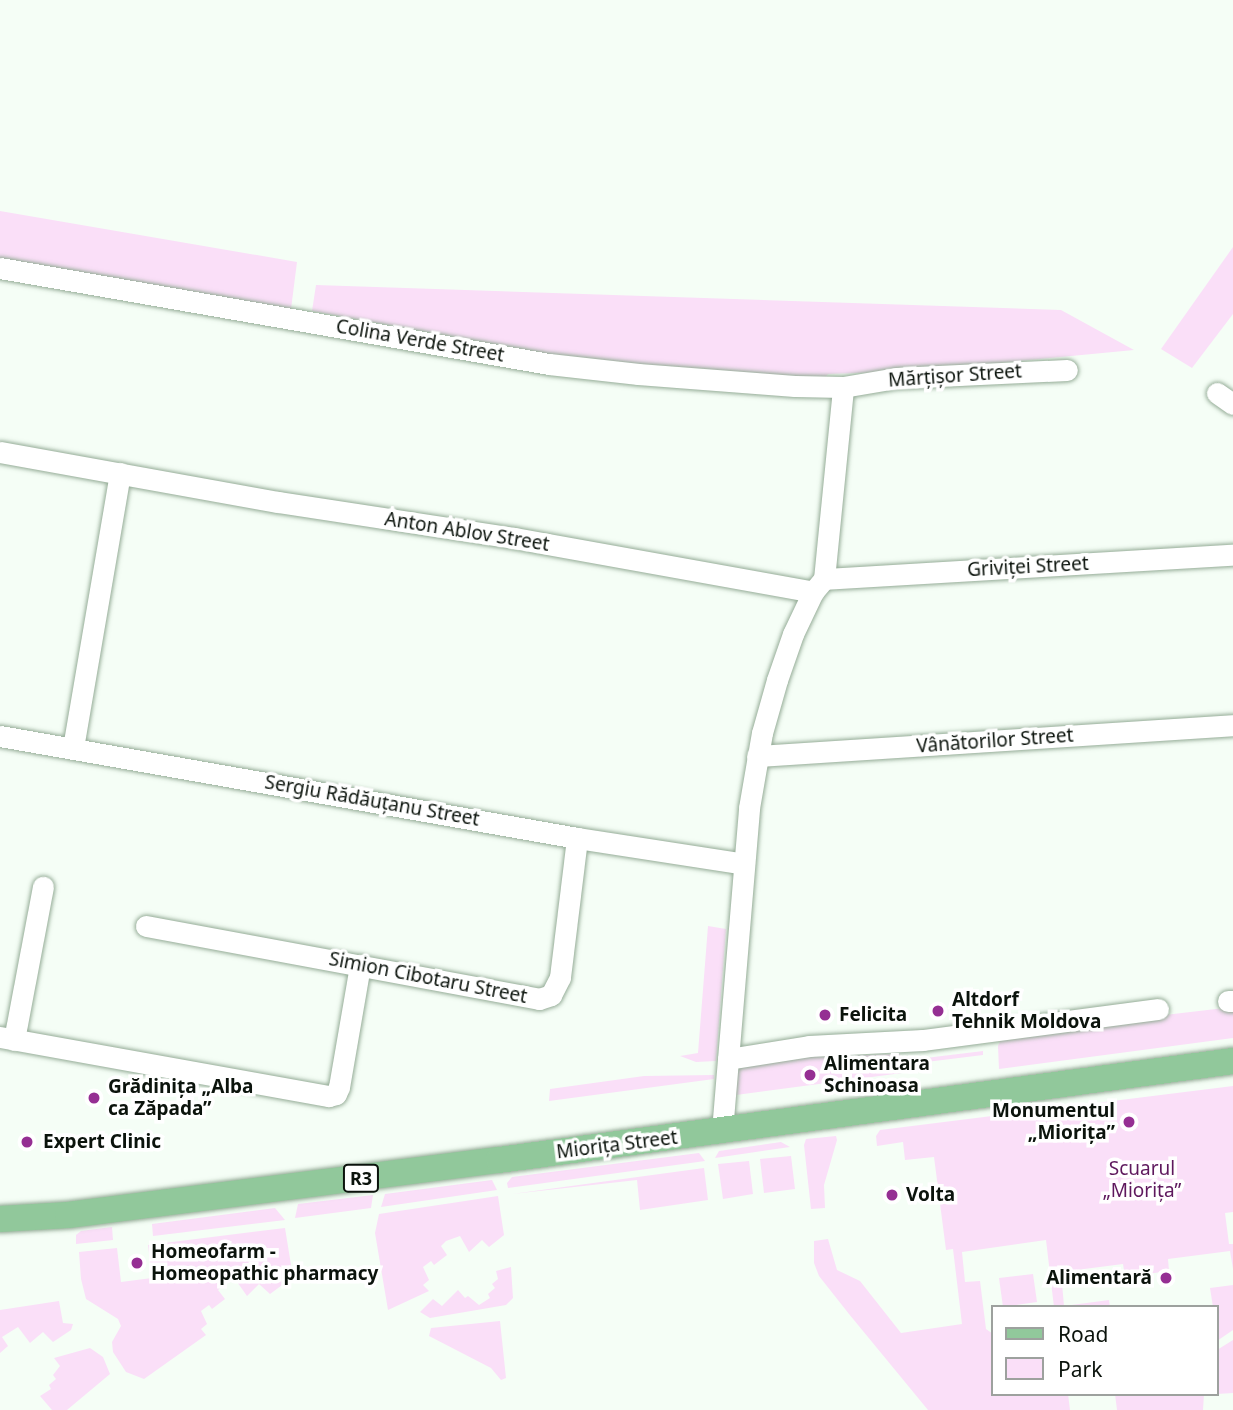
<!DOCTYPE html>
<meta charset="utf-8">
<style>
body{margin:0}
#map{position:relative;width:1233px;height:1410px;overflow:hidden;background:#f5fef6;font-family:"Noto Sans",sans-serif}
div>[style]{position:absolute}
.green>*{inset:0;background:#fadff8}
.roads{filter:drop-shadow(0 0 2px #95ac97) drop-shadow(0 0 2px #95ac97)}
.minor>*{height:21px;margin:-10.5px;padding:0 10.5px;transform-origin:10.5px;border-radius:10.5px;background:#fff}
.major>*{height:26px;margin:-13px;padding:0 13px;transform-origin:13px;border-radius:13px;background:#91c89b}
.dots>*{width:19px;height:19px;translate:-50% -50%;box-sizing:border-box;border:4px solid #fff;border-radius:50%}
span{translate:-50% -50%;white-space:nowrap;text-align:center;line-height:1.15;-webkit-text-stroke:7px #fff;paint-order:stroke}
.shield-label span{padding:2px 5px;background:#fff;border:2px solid;border-radius:5px;-webkit-text-stroke-width:0}
.shield-label{font-size:18px;color:#0b130c;font-weight:700}
.street-label{font-size:19px;color:#0b130c}
.poi-label{font-size:19px;color:#0b130c;font-weight:700}
.left{translate:0 -50%;text-align:left}
.right{translate:-100% -50%;text-align:right}
.park-label{font-size:19px;color:#5e185d}
.legend{position:absolute;left:991px;top:1305px;width:228px;height:91px;box-sizing:border-box;background:#fff;border:2px solid #9da19e;margin:0;padding:9px 12px;list-style:none;font-size:21px;color:#0b130c}
.legend li{display:flex;align-items:center;gap:14px;height:35px}
.legend b{width:35px;border:2px solid #9da19e}
</style>
<div id="map">
<div class="green">
<i style="clip-path:polygon(0 211px,297px 262px,291px 309px,0 259px)"></i>
<i style="clip-path:polygon(1233px 247px,1233px 314px,1192px 368px,1161px 349px)"></i>
<i style="clip-path:polygon(316px 285px,1061px 310px,1134px 350px,916px 371px,828px 374px,824px 379px,575px 359px,312px 311px)"></i>
<i style="clip-path:polygon(708px 926px,726px 929px,716px 1061px,696px 1062px,680px 1056px,698px 1053px)"></i>
<i style="clip-path:polygon(1233px 1007px,1233px 1038px,999px 1069px,998px 1046px,1003px 1034px)"></i>
<i style="clip-path:polygon(983px 1051px,983px 1055px,902px 1065px,902px 1073px,736px 1095px,737px 1062px,836px 1052px,838px 1056px,900px 1054px,901px 1061px)"></i>
<i style="clip-path:polygon(714px 1075px,714px 1079px,549px 1101px,550px 1089px,644px 1076px)"></i>
<i style="clip-path:polygon(1233px 1086px,1233px 1212px,1225px 1213px,1229px 1244px,1233px 1244px,1233px 1269px,1230px 1251px,1168px 1259px,1169px 1271px,1125px 1277px,1123px 1264px,1061px 1272px,1064px 1306px,1109px 1300px,1110px 1307px,1054px 1307px,1046px 1240px,962px 1252px,965px 1282px,980px 1281px,986px 1329px,993px 1334px,993px 1394px,1068px 1394px,1070px 1410px,928px 1410px,849px 1314px,819px 1276px,814px 1263px,814px 1241px,828px 1239px,837px 1270px,860px 1281px,901px 1333px,962px 1324px,953px 1249px,946px 1250px,934px 1157px,905px 1160px,903px 1142px,877px 1146px,876px 1136px,880px 1130px)"></i>
<i style="clip-path:polygon(836px 1136px,837px 1140px,824px 1185px,825px 1208px,811px 1209px,804px 1145px,806px 1139px)"></i>
<i style="clip-path:polygon(781px 1142px,790px 1147px,715px 1158px,719px 1151px)"></i>
<i style="clip-path:polygon(699px 1153px,705px 1161px,508px 1188px,507px 1183px,512px 1177px)"></i>
<i style="clip-path:polygon(791px 1156px,795px 1189px,764px 1193px,760px 1159px)"></i>
<i style="clip-path:polygon(749px 1161px,753px 1194px,723px 1199px,718px 1164px)"></i>
<i style="clip-path:polygon(704px 1168px,708px 1200px,640px 1210px,637px 1180px,512px 1194px)"></i>
<i style="clip-path:polygon(492px 1180px,497px 1190px,381px 1207px,385px 1194px)"></i>
<i style="clip-path:polygon(373px 1195px,371px 1208px,295px 1218px,298px 1204px)"></i>
<i style="clip-path:polygon(498px 1196px,504px 1235px,489px 1247px,482px 1240px,469px 1252px,460px 1236px,446px 1241px,441px 1246px,447px 1255px,434px 1265px,431px 1261px,423px 1267px,429px 1280px,423px 1285px,429px 1291px,388px 1310px,375px 1233px,379px 1214px)"></i>
<i style="clip-path:polygon(275px 1208px,285px 1220px,153px 1236px,152px 1224px)"></i>
<i style="clip-path:polygon(112px 1227px,113px 1240px,76px 1244px,76px 1235px,81px 1231px)"></i>
<i style="clip-path:polygon(285px 1228px,293px 1277px,270px 1294px,259px 1284px,247px 1296px,235px 1279px,224px 1285px,218px 1290px,225px 1299px,212px 1309px,209px 1305px,201px 1311px,207px 1324px,201px 1329px,206px 1335px,144px 1379px,126px 1372px,113px 1352px,112px 1342px,121px 1326px,118px 1319px,86px 1299px,81px 1279px,79px 1252px,117px 1248px,121px 1282px,152px 1278px,148px 1245px)"></i>
<i style="clip-path:polygon(511px 1267px,513px 1298px,506px 1305px,430px 1318px,420px 1312px,433px 1299px,442px 1306px,458px 1290px,465px 1298px,468px 1296px,479px 1305px,490px 1298px,488px 1294px,495px 1288px,492px 1284px,498px 1279px,496px 1271px)"></i>
<i style="clip-path:polygon(1033px 1274px,1037px 1302px,1003px 1307px,999px 1278px)"></i>
<i style="clip-path:polygon(1233px 1285px,1233px 1330px,1217px 1341px,1217px 1307px,1213px 1307px,1210px 1288px)"></i>
<i style="clip-path:polygon(59px 1301px,63px 1323px,73px 1324px,71px 1330px,53px 1342px,43px 1332px,30px 1343px,18px 1327px,2px 1337px,8px 1346px,0 1353px,0 1310px)"></i>
<i style="clip-path:polygon(500px 1321px,506px 1378px,501px 1380px,491px 1368px,429px 1336px,431px 1328px)"></i>
<i style="clip-path:polygon(1233px 1340px,1233px 1393px,1217px 1394px,1217px 1350px)"></i>
<i style="clip-path:polygon(90px 1348px,103px 1357px,110px 1374px,67px 1410px,52px 1410px,40px 1396px,51px 1389px,49px 1385px,56px 1379px,53px 1375px,60px 1366px,54px 1358px)"></i>
<i style="clip-path:polygon(1115px 1394px,1204px 1394px,1203px 1410px,1117px 1410px)"></i>
</div>
<div class="roads">
<div class="minor">
<i style="left:0;top:268px;width:557px;rotate:9.92deg"></i>
<i style="left:549px;top:364px;width:90px;rotate:6.4deg"></i>
<i style="left:638px;top:374px;width:157px;rotate:4.4deg"></i>
<i style="left:795px;top:386px;width:48px;rotate:1.2deg"></i>
<i style="left:843px;top:387px;width:54px;rotate:-9.6deg"></i>
<i style="left:896px;top:378px;width:171px;rotate:-2.7deg"></i>
<i style="left:1217px;top:393px;width:19px;rotate:35deg"></i>
<i style="left:0;top:452px;width:282px;rotate:10.2deg"></i>
<i style="left:278px;top:502px;width:239px;rotate:8.7deg"></i>
<i style="left:514px;top:538px;width:304px;rotate:10.2deg"></i>
<i style="left:824px;top:579px;width:410px;rotate:-3.4deg"></i>
<i style="left:0;top:736px;width:586px;rotate:10.02deg"></i>
<i style="left:577px;top:838px;width:169px;rotate:8.8deg"></i>
<i style="left:73px;top:748px;width:279px;rotate:-80.3deg"></i>
<i style="left:757px;top:756px;width:477px;rotate:-3.7deg"></i>
<i style="left:146px;top:926px;width:400px;rotate:10.5deg"></i>
<i style="left:539px;top:999px;width:13px;rotate:-18deg"></i>
<i style="left:551px;top:995px;width:20px;rotate:-63deg"></i>
<i style="left:560px;top:977px;width:140px;rotate:-83deg"></i>
<i style="left:1228px;top:1001px;width:5px"></i>
<i style="left:0;top:1037px;width:334px;rotate:10.2deg"></i>
<i style="left:329px;top:1096px;width:7px;rotate:-16deg"></i>
<i style="left:336px;top:1094px;width:8px;rotate:-67deg"></i>
<i style="left:339px;top:1087px;width:124px;rotate:-80.2deg"></i>
<i style="left:14px;top:1040px;width:156px;rotate:-79.3deg"></i>
<i style="left:728px;top:1059px;width:82px;rotate:-9.1deg"></i>
<i style="left:809px;top:1046px;width:114px;rotate:-3deg"></i>
<i style="left:923px;top:1040px;width:237px;rotate:-7.5deg"></i>
<i style="left:722px;top:1131px;width:324px;rotate:-85.2deg"></i>
<i style="left:749px;top:808px;width:76px;rotate:-80.2deg"></i>
<i style="left:762px;top:733px;width:55px;rotate:-74.2deg"></i>
<i style="left:777px;top:680px;width:49px;rotate:-70.8deg"></i>
<i style="left:793px;top:634px;width:47px;rotate:-64.5deg"></i>
<i style="left:813px;top:592px;width:17px;rotate:-50deg"></i>
<i style="left:824px;top:579px;width:193px;rotate:-84.3deg"></i>
</div>
<div class="major">
<i style="left:0;top:1219px;width:68px;rotate:-3.4deg"></i>
<i style="left:68px;top:1215px;width:434px;rotate:-7.3deg"></i>
<i style="left:499px;top:1160px;width:741px;rotate:-7.68deg"></i>
</div>
</div>
<div class="dots">
<i style="left:938px;top:1011px;background:#952f93"></i>
<i style="left:825px;top:1015px;background:#952f93"></i>
<i style="left:810px;top:1075px;background:#952f93"></i>
<i style="left:94px;top:1098px;background:#952f93"></i>
<i style="left:1129px;top:1122px;background:#952f93"></i>
<i style="left:27px;top:1142px;background:#952f93"></i>
<i style="left:892px;top:1195px;background:#952f93"></i>
<i style="left:137px;top:1263px;background:#952f93"></i>
<i style="left:1166px;top:1278px;background:#952f93"></i>
</div>
<div class="shield-label">
<span style="left:361px;top:1178px">R3</span>
</div>
<div class="street-label">
<span style="left:420px;top:341px;rotate:10deg">Colina Verde Street</span>
<span style="left:955px;top:376px;rotate:-4deg">Mărțișor Street</span>
<span style="left:467px;top:532px;rotate:9deg">Anton Ablov Street</span>
<span style="left:1028px;top:567px;rotate:-3deg">Griviței Street</span>
<span style="left:995px;top:741px;rotate:-4deg">Vânătorilor Street</span>
<span style="left:372px;top:801px;rotate:10deg">Sergiu Rădăuțanu Street</span>
<span style="left:428px;top:978px;rotate:11deg">Simion Cibotaru Street</span>
<span style="left:617px;top:1145px;rotate:-7deg">Miorița Street</span>
</div>
<div class="poi-label">
<span class="left" style="left:952px;top:1011px">Altdorf<br>Tehnik Moldova</span>
<span class="left" style="left:839px;top:1015px">Felicita</span>
<span class="left" style="left:824px;top:1075px">Alimentara<br>Schinoasa</span>
<span class="left" style="left:108px;top:1098px">Grădinița „Alba<br>ca Zăpada”</span>
<span class="right" style="left:1115px;top:1122px">Monumentul<br>„Miorița”</span>
<span class="left" style="left:43px;top:1142px">Expert Clinic</span>
<span class="left" style="left:906px;top:1195px">Volta</span>
<span class="left" style="left:151px;top:1263px">Homeofarm -<br>Homeopathic pharmacy</span>
<span class="right" style="left:1152px;top:1278px">Alimentară</span>
</div>
<div class="park-label">
<span style="left:1142px;top:1180px">Scuarul<br>„Miorița”</span>
</div>
<ul class="legend">
<li><b style="height:9px;background:#91c89b"></b>Road</li>
<li><b style="height:19px;background:#fadff8"></b>Park</li>
</ul>
</div>
